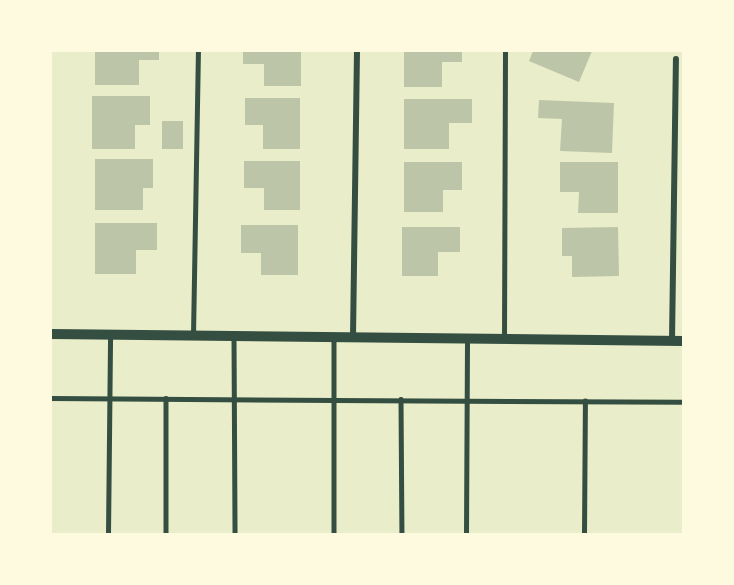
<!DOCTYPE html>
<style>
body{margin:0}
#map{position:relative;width:734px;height:585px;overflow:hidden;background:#e9edc9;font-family:"Golos Text",sans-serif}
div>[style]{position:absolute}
.building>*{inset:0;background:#bcc5a7}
.service>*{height:4.5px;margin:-2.25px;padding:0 2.25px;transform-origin:2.25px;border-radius:2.25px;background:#344e41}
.minor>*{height:6px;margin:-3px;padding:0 3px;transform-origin:3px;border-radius:3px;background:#344e41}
.tertiary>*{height:10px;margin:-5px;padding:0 5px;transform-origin:5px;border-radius:5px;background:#344e41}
span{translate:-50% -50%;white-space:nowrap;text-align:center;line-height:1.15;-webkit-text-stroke:4.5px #fefae0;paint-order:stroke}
.frame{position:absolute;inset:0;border:52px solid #fefae0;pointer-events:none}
</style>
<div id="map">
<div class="building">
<i style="clip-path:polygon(95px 51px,159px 51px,159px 60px,139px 60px,139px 85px,95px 85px)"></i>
<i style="clip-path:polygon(243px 51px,301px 51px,301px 86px,264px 86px,264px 64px,243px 64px)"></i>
<i style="clip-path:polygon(404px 51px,462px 51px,462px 62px,442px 62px,442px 87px,404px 87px)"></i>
<i style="clip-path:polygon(533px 51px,592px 51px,579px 82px,529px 61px)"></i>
<i style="clip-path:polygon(92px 96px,150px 96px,150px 125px,135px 125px,135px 149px,92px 149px)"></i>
<i style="clip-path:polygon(245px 98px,300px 98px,300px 149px,263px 149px,263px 125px,245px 125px)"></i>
<i style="clip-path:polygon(404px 99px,472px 99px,472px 123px,449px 123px,449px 149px,404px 149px)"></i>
<i style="clip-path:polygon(539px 100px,614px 103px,612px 153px,560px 151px,562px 119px,538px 118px)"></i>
<i style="clip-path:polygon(162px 121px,183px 121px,183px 149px,162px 149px)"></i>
<i style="clip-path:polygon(95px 159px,153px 159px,153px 188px,143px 188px,143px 210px,95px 210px)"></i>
<i style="clip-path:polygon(244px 161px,300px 161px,300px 210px,264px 210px,264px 188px,244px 188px)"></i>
<i style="clip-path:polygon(404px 162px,462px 162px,462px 190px,443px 190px,443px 212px,404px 212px)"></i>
<i style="clip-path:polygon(560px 162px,618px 162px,618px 213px,578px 213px,579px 192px,560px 192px)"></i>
<i style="clip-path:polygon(95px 223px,157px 223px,157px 250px,136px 250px,136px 274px,95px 274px)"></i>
<i style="clip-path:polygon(241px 225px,298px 225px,298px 275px,261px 275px,261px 253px,241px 253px)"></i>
<i style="clip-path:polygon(402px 227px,460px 227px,460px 252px,438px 252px,438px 276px,402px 276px)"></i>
<i style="clip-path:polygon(618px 227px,619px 276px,572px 277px,572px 256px,562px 256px,562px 228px)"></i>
</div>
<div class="service">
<i style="left:193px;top:335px;width:284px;rotate:-89deg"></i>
<i style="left:234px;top:336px;width:198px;rotate:89.7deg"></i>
<i style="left:334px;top:338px;width:62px;rotate:90deg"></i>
<i style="left:334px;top:400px;width:349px;rotate:0.3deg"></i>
<i style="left:504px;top:339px;width:288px;rotate:-89.8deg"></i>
<i style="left:51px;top:398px;width:283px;rotate:0.4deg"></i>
<i style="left:334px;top:400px;width:134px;rotate:90deg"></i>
<i style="left:166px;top:398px;width:136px;rotate:90deg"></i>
<i style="left:401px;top:399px;width:135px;rotate:89.6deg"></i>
<i style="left:108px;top:534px;width:200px;rotate:-89.4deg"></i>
<i style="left:466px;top:534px;width:195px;rotate:-89.7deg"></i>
<i style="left:584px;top:534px;width:133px;rotate:-89.6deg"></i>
</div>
<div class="minor">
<i style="left:353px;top:337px;width:286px;rotate:-89.2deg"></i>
<i style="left:672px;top:341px;width:282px;rotate:-89.2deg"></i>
</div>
<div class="tertiary">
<i style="left:51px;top:334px;width:632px;rotate:0.63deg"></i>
</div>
<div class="frame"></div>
</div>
